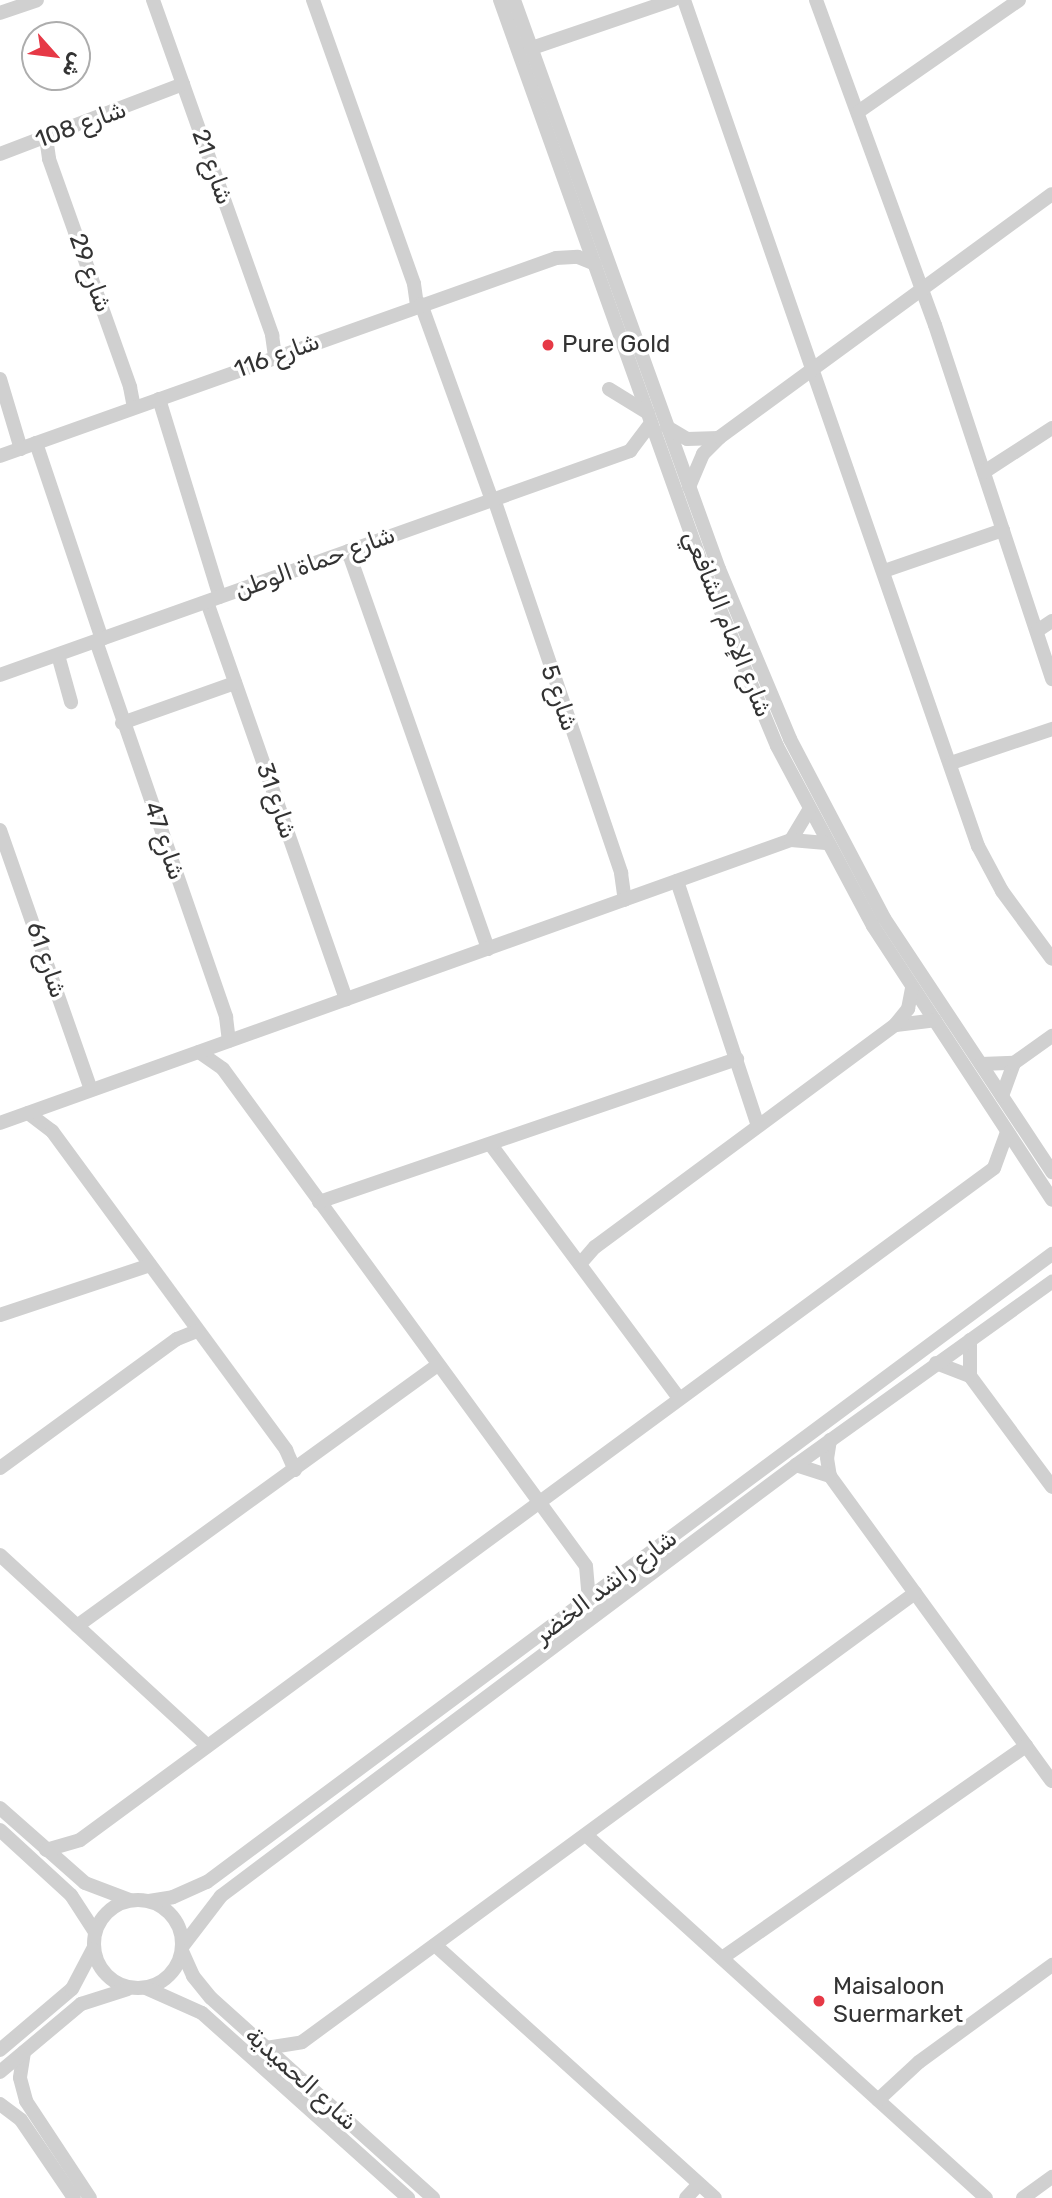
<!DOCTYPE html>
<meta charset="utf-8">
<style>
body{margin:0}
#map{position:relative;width:1052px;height:2198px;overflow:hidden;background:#fff;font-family:Rubik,Cairo,sans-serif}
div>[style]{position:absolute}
.minor>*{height:14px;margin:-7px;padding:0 7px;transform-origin:7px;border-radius:7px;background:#d0d0d0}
.minor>.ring{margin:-7px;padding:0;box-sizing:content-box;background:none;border:14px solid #d0d0d0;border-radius:50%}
.dots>*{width:19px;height:19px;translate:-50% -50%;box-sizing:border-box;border:4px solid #fff;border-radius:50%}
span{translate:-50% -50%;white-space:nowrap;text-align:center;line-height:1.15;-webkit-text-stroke:7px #fff;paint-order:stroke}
.street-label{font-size:24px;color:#333}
.poi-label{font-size:24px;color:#333}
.left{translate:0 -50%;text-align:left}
.north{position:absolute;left:21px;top:21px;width:70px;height:70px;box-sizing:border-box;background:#fff;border:2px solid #adadad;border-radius:50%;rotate:118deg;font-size:19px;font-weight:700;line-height:28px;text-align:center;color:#333}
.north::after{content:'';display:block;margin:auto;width:24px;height:32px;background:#e63946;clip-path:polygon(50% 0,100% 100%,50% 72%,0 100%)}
</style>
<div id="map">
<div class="minor">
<i style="left:153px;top:0;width:356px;rotate:70.4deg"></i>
<i style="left:272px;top:335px;width:22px;rotate:82deg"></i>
<i style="left:313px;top:0;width:301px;rotate:70.4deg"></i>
<i style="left:414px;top:284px;width:22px;rotate:82deg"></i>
<i style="left:500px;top:0;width:609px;rotate:70.31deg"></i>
<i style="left:705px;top:573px;width:187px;rotate:67.4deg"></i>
<i style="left:777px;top:746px;width:204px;rotate:61.9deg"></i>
<i style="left:873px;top:926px;width:327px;rotate:56.8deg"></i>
<i style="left:514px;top:0;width:605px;rotate:70.19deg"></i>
<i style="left:719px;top:569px;width:184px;rotate:67.3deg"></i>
<i style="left:790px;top:739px;width:202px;rotate:62.3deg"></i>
<i style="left:884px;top:918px;width:305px;rotate:56.5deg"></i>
<i style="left:684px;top:0;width:896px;rotate:70.84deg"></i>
<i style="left:978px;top:846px;width:51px;rotate:61.9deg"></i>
<i style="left:1002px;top:891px;width:84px;rotate:53.7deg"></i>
<i style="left:816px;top:0;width:346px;rotate:69.9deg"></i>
<i style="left:935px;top:325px;width:373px;rotate:71.7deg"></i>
<i style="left:0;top:13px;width:39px;rotate:-19deg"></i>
<i style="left:532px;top:48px;width:149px;rotate:-18.8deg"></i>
<i style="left:858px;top:112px;width:196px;rotate:-34.8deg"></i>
<i style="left:46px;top:137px;width:22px;rotate:82deg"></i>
<i style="left:49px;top:159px;width:242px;rotate:70.4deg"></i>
<i style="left:130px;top:387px;width:21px;rotate:79deg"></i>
<i style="left:0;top:154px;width:196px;rotate:-20.9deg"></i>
<i style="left:421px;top:304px;width:208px;rotate:70.1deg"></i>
<i style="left:0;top:379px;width:73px;rotate:73.3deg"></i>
<i style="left:609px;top:389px;width:46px;rotate:31.6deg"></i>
<i style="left:159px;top:399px;width:207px;rotate:72.9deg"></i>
<i style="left:667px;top:427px;width:23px;rotate:31deg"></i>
<i style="left:687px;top:439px;width:32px;rotate:-2deg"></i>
<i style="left:36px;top:443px;width:207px;rotate:71.4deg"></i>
<i style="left:0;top:456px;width:590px;rotate:-19.6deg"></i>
<i style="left:556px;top:258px;width:22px;rotate:-3deg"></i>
<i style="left:578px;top:257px;width:18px;rotate:22deg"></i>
<i style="left:984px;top:472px;width:81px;rotate:-32.9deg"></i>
<i style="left:689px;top:487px;width:36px;rotate:-67deg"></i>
<i style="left:703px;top:454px;width:24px;rotate:-45deg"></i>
<i style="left:720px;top:437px;width:411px;rotate:-36.2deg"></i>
<i style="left:494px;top:499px;width:395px;rotate:71.2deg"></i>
<i style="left:621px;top:873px;width:27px;rotate:82deg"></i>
<i style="left:348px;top:551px;width:422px;rotate:70.6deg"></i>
<i style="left:884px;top:571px;width:126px;rotate:-19deg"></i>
<i style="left:207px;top:602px;width:421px;rotate:70.7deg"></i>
<i style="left:1037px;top:631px;width:18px;rotate:-34deg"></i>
<i style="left:96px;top:641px;width:398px;rotate:70.9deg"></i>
<i style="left:226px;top:1017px;width:24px;rotate:83deg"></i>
<i style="left:58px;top:655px;width:49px;rotate:74.5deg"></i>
<i style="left:0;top:675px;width:669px;rotate:-19.57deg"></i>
<i style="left:630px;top:451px;width:35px;rotate:-53deg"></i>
<i style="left:122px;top:723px;width:120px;rotate:-19.5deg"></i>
<i style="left:951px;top:763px;width:107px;rotate:-18.6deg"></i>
<i style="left:0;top:830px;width:275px;rotate:70.7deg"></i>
<i style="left:791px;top:840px;width:35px;rotate:-59deg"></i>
<i style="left:677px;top:881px;width:258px;rotate:71.7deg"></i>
<i style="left:896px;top:1025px;width:39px;rotate:-7deg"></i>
<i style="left:199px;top:1052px;width:29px;rotate:35deg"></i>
<i style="left:223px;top:1069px;width:615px;rotate:53.86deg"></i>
<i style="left:586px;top:1566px;width:34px;rotate:85deg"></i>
<i style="left:981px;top:1064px;width:33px;rotate:-2deg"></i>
<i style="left:1002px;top:1096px;width:35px;rotate:-70deg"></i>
<i style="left:1014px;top:1063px;width:47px;rotate:-35.4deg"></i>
<i style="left:28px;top:1113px;width:30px;rotate:37deg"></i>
<i style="left:52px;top:1131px;width:396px;rotate:53.7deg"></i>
<i style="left:286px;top:1450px;width:22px;rotate:66deg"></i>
<i style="left:0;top:1123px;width:840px;rotate:-19.69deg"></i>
<i style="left:791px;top:840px;width:35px;rotate:5deg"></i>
<i style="left:491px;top:1145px;width:314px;rotate:53.4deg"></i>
<i style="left:319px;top:1202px;width:442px;rotate:-18.9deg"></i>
<i style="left:580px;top:1264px;width:23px;rotate:-49deg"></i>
<i style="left:595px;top:1247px;width:373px;rotate:-36.5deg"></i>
<i style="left:895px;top:1025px;width:21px;rotate:-51deg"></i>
<i style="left:908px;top:1009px;width:21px;rotate:-79deg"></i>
<i style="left:0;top:1315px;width:158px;rotate:-18.4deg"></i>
<i style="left:936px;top:1363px;width:36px;rotate:21deg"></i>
<i style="left:970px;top:1376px;width:138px;rotate:53.5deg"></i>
<i style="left:970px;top:1376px;width:36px;rotate:-90deg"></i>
<i style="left:830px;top:1440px;width:18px;rotate:99deg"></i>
<i style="left:827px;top:1458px;width:18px;rotate:81deg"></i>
<i style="left:830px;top:1476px;width:377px;rotate:54deg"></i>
<i style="left:796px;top:1465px;width:36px;rotate:18deg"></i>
<i style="left:0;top:1468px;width:219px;rotate:-36.1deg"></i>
<i style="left:177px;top:1339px;width:22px;rotate:-22deg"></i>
<i style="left:0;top:1555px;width:282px;rotate:42.6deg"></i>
<i style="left:77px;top:1626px;width:445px;rotate:-35.9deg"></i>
<i style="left:0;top:1808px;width:113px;rotate:41.4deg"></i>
<i style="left:85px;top:1883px;width:48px;rotate:20.7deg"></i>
<i style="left:0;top:1830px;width:96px;rotate:42.5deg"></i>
<i style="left:71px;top:1895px;width:44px;rotate:57deg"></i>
<i style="left:586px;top:1835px;width:540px;rotate:42.22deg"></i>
<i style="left:46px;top:1850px;width:35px;rotate:-16deg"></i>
<i style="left:80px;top:1840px;width:1134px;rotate:-36.32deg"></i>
<i style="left:994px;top:1168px;width:37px;rotate:-70deg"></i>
<i class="ring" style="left:94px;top:1900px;width:74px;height:74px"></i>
<i style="left:149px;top:1901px;width:24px;rotate:-9deg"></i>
<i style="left:173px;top:1897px;width:37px;rotate:-24deg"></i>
<i style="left:207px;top:1882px;width:1053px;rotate:-36.62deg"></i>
<i style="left:435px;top:1945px;width:377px;rotate:42.1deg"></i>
<i style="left:182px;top:1947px;width:64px;rotate:-52.6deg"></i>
<i style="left:221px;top:1896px;width:719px;rotate:-36.85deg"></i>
<i style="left:796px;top:1465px;width:315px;rotate:-35.6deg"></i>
<i style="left:182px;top:1951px;width:27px;rotate:66deg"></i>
<i style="left:193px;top:1976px;width:28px;rotate:51deg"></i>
<i style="left:211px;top:1998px;width:299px;rotate:42deg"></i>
<i style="left:722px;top:1958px;width:371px;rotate:-34.9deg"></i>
<i style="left:146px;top:1988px;width:61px;rotate:24.1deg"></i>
<i style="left:202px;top:2013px;width:277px;rotate:41.9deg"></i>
<i style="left:266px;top:2048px;width:36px;rotate:-9deg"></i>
<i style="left:302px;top:2042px;width:760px;rotate:-36.22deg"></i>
<i style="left:0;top:2050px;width:94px;rotate:-40.3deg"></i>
<i style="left:72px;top:1989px;width:45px;rotate:-62.3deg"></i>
<i style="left:24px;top:2052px;width:26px;rotate:99deg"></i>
<i style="left:20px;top:2078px;width:24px;rotate:75deg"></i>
<i style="left:26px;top:2101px;width:116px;rotate:56.6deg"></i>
<i style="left:0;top:2072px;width:106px;rotate:-40deg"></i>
<i style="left:81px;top:2004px;width:49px;rotate:-17.7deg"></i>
<i style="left:878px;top:2100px;width:56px;rotate:-42.8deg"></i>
<i style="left:919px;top:2062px;width:165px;rotate:-36.1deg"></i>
<i style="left:0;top:2104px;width:26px;rotate:37deg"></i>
<i style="left:21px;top:2120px;width:94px;rotate:55.8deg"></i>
<i style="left:686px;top:2198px;width:19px;rotate:-47deg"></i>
<i style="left:1023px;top:2198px;width:36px;rotate:-36deg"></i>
</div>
<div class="dots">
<i style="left:548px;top:345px;background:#e63946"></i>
<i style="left:819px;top:2001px;background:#e63946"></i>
</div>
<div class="street-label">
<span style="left:81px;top:125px;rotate:-20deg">شارع 108</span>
<span style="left:212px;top:167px;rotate:70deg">شارع 21</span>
<span style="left:90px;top:273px;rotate:70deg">شارع 29</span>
<span style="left:277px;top:356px;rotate:-20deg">شارع 116</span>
<span style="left:315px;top:563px;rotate:-20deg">شارع حماة الوطن</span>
<span style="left:727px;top:624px;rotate:68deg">شارع الإمام الشافعي</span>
<span style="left:559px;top:698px;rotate:71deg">شارع 5</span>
<span style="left:276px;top:801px;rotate:71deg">شارع 31</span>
<span style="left:164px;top:841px;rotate:71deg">شارع 47</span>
<span style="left:46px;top:960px;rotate:71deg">شارع 61</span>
<span style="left:606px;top:1587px;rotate:-37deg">شارع راشد الخضر</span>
<span style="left:301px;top:2079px;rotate:42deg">شارع الحميدية</span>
</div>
<div class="poi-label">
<span class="left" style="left:562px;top:345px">Pure Gold</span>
<span class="left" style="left:833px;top:2001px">Maisaloon<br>Suermarket</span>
</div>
<div class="north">ش</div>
</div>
